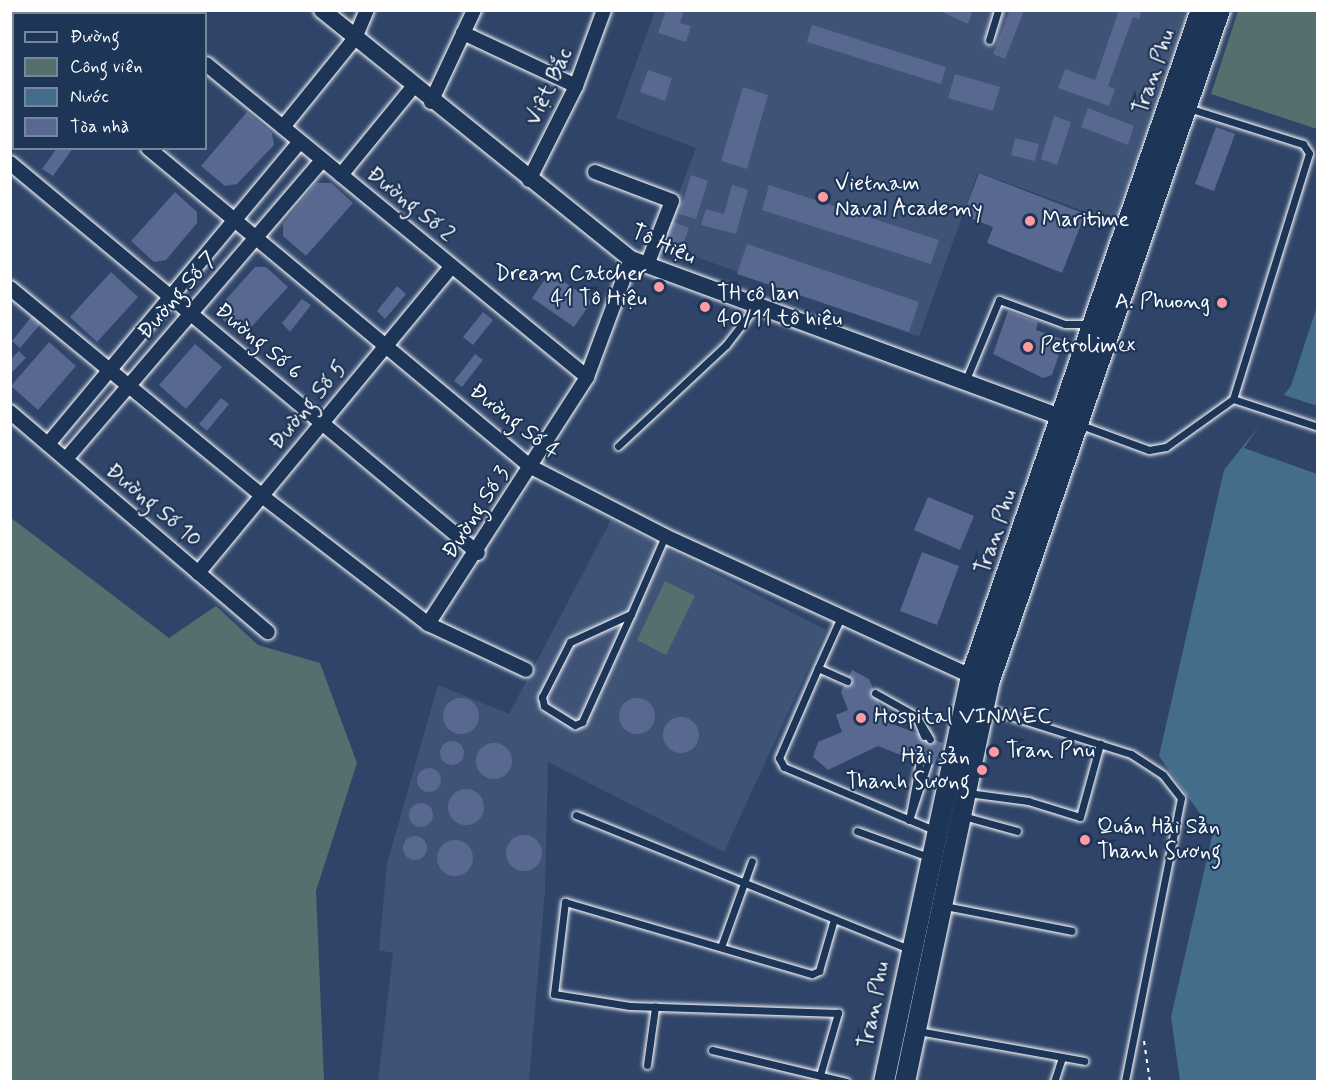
<!DOCTYPE html>
<meta charset="utf-8">
<style>
body{margin:0}
#map{position:relative;width:1328px;height:1092px;overflow:hidden;background:#2f4468;font-family:Mynerve,sans-serif}
div>[style]{position:absolute}
.built>*{inset:0;background:#3f5377}
.green>*{inset:0;background:#546f6d}
.water>*{inset:0;background:#436d8a}
.pier>*{inset:0;background:#2f4468}
.building>*{inset:0;background:#586890}
.round{border-radius:50%}
.path>*{height:2px;margin-top:-1px;transform-origin:0;background:repeating-linear-gradient(90deg,#fff 0 4.5px,transparent 0 9px)}
.roads{filter:drop-shadow(0 0 2px #fff) drop-shadow(0 0 2px #fff)}
.service>*{height:7px;margin:-3.5px;padding:0 3.5px;transform-origin:3.5px;border-radius:3.5px;background:#1d3557}
.minor>*{height:14px;margin:-7px;padding:0 7px;transform-origin:7px;border-radius:7px;background:#1d3557}
.tertiary>*{height:16px;margin:-8px;padding:0 8px;transform-origin:8px;border-radius:8px;background:#1d3557}
.secondary>*{height:20px;margin:-10px;padding:0 10px;transform-origin:10px;border-radius:10px;background:#1d3557}
.dots>*{width:16px;height:16px;translate:-50% -50%;box-sizing:border-box;border:3px solid #1d3557;border-radius:50%}
span{translate:-50% -50%;white-space:nowrap;text-align:center;line-height:1.15;-webkit-text-stroke:4.5px #1d3557;paint-order:stroke}
.street-label{font-size:22px;color:#fff}
.poi-label{font-size:22px;color:#fff}
.left{translate:0 -50%;text-align:left}
.right{translate:-100% -50%;text-align:right}
.frame{position:absolute;inset:0;border:12px solid #fff;pointer-events:none}
.legend{position:absolute;left:12px;top:12px;width:195px;height:138px;box-sizing:border-box;background:#1d3557;border:2px solid #77869a;margin:0;padding:8px 10px;list-style:none;font-size:18px;color:#fff}
.legend li{display:flex;align-items:center;gap:12px;height:30px}
.legend b{width:30px;border:2px solid #77869a}
</style>
<div id="map">
<div class="built">
<i style="clip-path:polygon(655px 11px,1185px 11px,1113px 222px,978px 172px,919px 337px,660px 244px,696px 148px,616px 118px)"></i>
<i style="clip-path:polygon(611px 520px,826px 630px,724px 852px,548px 762px,545px 891px,529px 1081px,378px 1082px,393px 953px,379px 950px,387px 864px,438px 685px,509px 714px)"></i>
</div>
<div class="green">
<i style="clip-path:polygon(1238px 11px,1317px 11px,1317px 129px,1211px 94px)"></i>
<i style="clip-path:polygon(10px 517px,169px 638px,216px 606px,258px 645px,320px 663px,357px 763px,316px 891px,324px 1081px,11px 1081px)"></i>
<i style="clip-path:polygon(665px 581px,695px 596px,666px 655px,637px 640px)"></i>
</div>
<div class="water">
<i style="clip-path:polygon(1317px 306px,1317px 1081px,1180px 1081px,1171px 1017px,1213px 832px,1159px 756px,1224px 470px,1291px 386px)"></i>
</div>
<div class="pier">
<i style="clip-path:polygon(1281px 394px,1317px 406px,1317px 474px,1244px 448px)"></i>
</div>
<div class="building">
<i style="clip-path:polygon(666px 10px,684px 10px,680px 23px,691px 26px,686px 42px,658px 33px)"></i>
<i style="clip-path:polygon(938px 10px,973px 10px,968px 24px)"></i>
<i style="clip-path:polygon(1010px 10px,1024px 11px,1005px 59px,993px 54px)"></i>
<i style="clip-path:polygon(1119px 10px,1142px 10px,1139px 19px,1133px 17px,1108px 86px,1115px 89px,1109px 106px,1058px 88px,1065px 69px,1095px 80px)"></i>
<i style="clip-path:polygon(812px 25px,946px 67px,941px 84px,807px 42px)"></i>
<i style="clip-path:polygon(648px 70px,672px 78px,665px 101px,640px 92px)"></i>
<i style="clip-path:polygon(955px 74px,1000px 87px,993px 111px,948px 98px)"></i>
<i style="clip-path:polygon(743px 87px,768px 95px,747px 169px,721px 161px)"></i>
<i style="clip-path:polygon(1088px 108px,1134px 126px,1128px 145px,1081px 127px)"></i>
<i style="clip-path:polygon(247px 112px,272px 133px,274px 145px,237px 184px,225px 186px,201px 166px)"></i>
<i style="clip-path:polygon(1054px 116px,1071px 122px,1057px 165px,1041px 159px)"></i>
<i style="clip-path:polygon(1216px 127px,1235px 134px,1214px 191px,1195px 184px)"></i>
<i style="clip-path:polygon(1015px 138px,1039px 144px,1035px 161px,1011px 155px)"></i>
<i style="clip-path:polygon(57px 148px,73px 148px,53px 176px,42px 169px)"></i>
<i style="clip-path:polygon(979px 173px,1085px 214px,1062px 273px,987px 243px,993px 227px,963px 215px)"></i>
<i style="clip-path:polygon(691px 175px,708px 181px,696px 219px,679px 214px)"></i>
<i style="clip-path:polygon(316px 183px,331px 183px,353px 203px,306px 256px,283px 236px,283px 224px)"></i>
<i style="clip-path:polygon(732px 185px,748px 190px,736px 234px,701px 225px,706px 209px,724px 214px)"></i>
<i style="clip-path:polygon(769px 185px,939px 240px,931px 264px,762px 210px)"></i>
<i style="clip-path:polygon(175px 192px,197px 212px,197px 223px,166px 260px,154px 262px,131px 241px)"></i>
<i style="clip-path:polygon(672px 221px,689px 228px,681px 249px,664px 242px)"></i>
<i style="clip-path:polygon(747px 244px,919px 302px,909px 332px,737px 274px)"></i>
<i style="clip-path:polygon(255px 267px,266px 267px,288px 287px,242px 337px,223px 320px,221px 305px)"></i>
<i style="clip-path:polygon(111px 272px,138px 297px,97px 342px,70px 317px)"></i>
<i style="clip-path:polygon(550px 272px,592px 301px,574px 327px,532px 298px)"></i>
<i style="clip-path:polygon(397px 286px,406px 294px,385px 319px,377px 311px)"></i>
<i style="clip-path:polygon(302px 299px,311px 305px,290px 332px,282px 323px)"></i>
<i style="clip-path:polygon(1008px 311px,1038px 322px,1036px 330px,1064px 340px,1052px 375px,1043px 378px,993px 354px)"></i>
<i style="clip-path:polygon(483px 312px,493px 320px,473px 345px,463px 337px)"></i>
<i style="clip-path:polygon(33px 315px,42px 322px,20px 348px,12px 341px)"></i>
<i style="clip-path:polygon(49px 342px,76px 366px,38px 410px,11px 386px)"></i>
<i style="clip-path:polygon(195px 344px,222px 367px,186px 409px,159px 385px)"></i>
<i style="clip-path:polygon(19px 351px,26px 358px,10px 374px,10px 360px)"></i>
<i style="clip-path:polygon(475px 354px,483px 360px,462px 387px,454px 381px)"></i>
<i style="clip-path:polygon(221px 398px,229px 404px,207px 431px,199px 424px)"></i>
<i style="clip-path:polygon(928px 497px,974px 516px,960px 550px,914px 530px)"></i>
<i style="clip-path:polygon(922px 552px,959px 566px,937px 625px,900px 611px)"></i>
<i style="clip-path:polygon(852px 670px,869px 679px,887px 722px,943px 743px,933px 768px,878px 746px,828px 770px,813px 757px,818px 742px,842px 732px,836px 715px,848px 710px,841px 692px)"></i>
<i class="round" style="left:619px;top:698px;width:36px;height:36px"></i>
<i class="round" style="left:443px;top:698px;width:36px;height:36px"></i>
<i class="round" style="left:663px;top:717px;width:36px;height:36px"></i>
<i class="round" style="left:440px;top:741px;width:24px;height:24px"></i>
<i class="round" style="left:476px;top:743px;width:36px;height:36px"></i>
<i class="round" style="left:417px;top:768px;width:24px;height:24px"></i>
<i class="round" style="left:448px;top:789px;width:36px;height:36px"></i>
<i class="round" style="left:409px;top:803px;width:24px;height:24px"></i>
<i class="round" style="left:506px;top:835px;width:36px;height:36px"></i>
<i class="round" style="left:403px;top:836px;width:24px;height:24px"></i>
<i class="round" style="left:437px;top:840px;width:36px;height:36px"></i>
</div>
<div class="path">
<i style="left:1144px;top:1041px;width:41px;rotate:81.7deg"></i>
</div>
<div class="roads">
<div class="service">
<i style="left:989px;top:40px;width:31px;rotate:-73deg"></i>
<i style="left:965px;top:382px;width:89px;rotate:-67.5deg"></i>
<i style="left:999px;top:300px;width:70px;rotate:20deg"></i>
<i style="left:1065px;top:324px;width:27px"></i>
<i style="left:1233px;top:399px;width:89px;rotate:18.2deg"></i>
<i style="left:1081px;top:425px;width:72px;rotate:20.2deg"></i>
<i style="left:1149px;top:450px;width:17px;rotate:-10deg"></i>
<i style="left:1166px;top:447px;width:82px;rotate:-35.6deg"></i>
<i style="left:1233px;top:399px;width:257px;rotate:-72.8deg"></i>
<i style="left:1309px;top:153px;width:11px;rotate:-124deg"></i>
<i style="left:1303px;top:144px;width:121px;rotate:-162.6deg"></i>
<i style="left:618px;top:446px;width:148px;rotate:-43.1deg"></i>
<i style="left:726px;top:345px;width:49px;rotate:-52.4deg"></i>
<i style="left:631px;top:614px;width:67px;rotate:155.3deg"></i>
<i style="left:570px;top:642px;width:62px;rotate:117deg"></i>
<i style="left:542px;top:697px;width:9px;rotate:77deg"></i>
<i style="left:544px;top:706px;width:36px;rotate:32deg"></i>
<i style="left:575px;top:725px;width:8px;rotate:-23deg"></i>
<i style="left:582px;top:722px;width:119px;rotate:-65.6deg"></i>
<i style="left:631px;top:614px;width:85px;rotate:-66.4deg"></i>
<i style="left:841px;top:617px;width:56px;rotate:114.3deg"></i>
<i style="left:818px;top:668px;width:32px;rotate:24deg"></i>
<i style="left:818px;top:668px;width:98px;rotate:113.4deg"></i>
<i style="left:779px;top:758px;width:10px;rotate:61deg"></i>
<i style="left:784px;top:767px;width:165px;rotate:22.8deg"></i>
<i style="left:875px;top:693px;width:47px;rotate:29.3deg"></i>
<i style="left:985px;top:708px;width:153px;rotate:17.5deg"></i>
<i style="left:1131px;top:754px;width:38px;rotate:33deg"></i>
<i style="left:1163px;top:775px;width:29px;rotate:52deg"></i>
<i style="left:1181px;top:798px;width:289px;rotate:101.2deg"></i>
<i style="left:924px;top:736px;width:22px;rotate:-112deg"></i>
<i style="left:916px;top:716px;width:27px;rotate:59deg"></i>
<i style="left:920px;top:762px;width:59px;rotate:100.7deg"></i>
<i style="left:909px;top:820px;width:58px;rotate:-71.9deg"></i>
<i style="left:968px;top:793px;width:61px;rotate:7.6deg"></i>
<i style="left:1028px;top:801px;width:54px;rotate:17.1deg"></i>
<i style="left:1080px;top:817px;width:76px;rotate:-74.7deg"></i>
<i style="left:576px;top:815px;width:361px;rotate:21.9deg"></i>
<i style="left:963px;top:816px;width:56px;rotate:15.5deg"></i>
<i style="left:857px;top:831px;width:79px;rotate:20deg"></i>
<i style="left:945px;top:906px;width:129px;rotate:11.1deg"></i>
<i style="left:721px;top:947px;width:91px;rotate:-70.2deg"></i>
<i style="left:918px;top:1031px;width:169px;rotate:10.2deg"></i>
<i style="left:712px;top:1050px;width:138px;rotate:13.4deg"></i>
<i style="left:647px;top:1065px;width:59px;rotate:-82.1deg"></i>
<i style="left:820px;top:1075px;width:65px;rotate:-73.8deg"></i>
<i style="left:838px;top:1013px;width:208px;rotate:-178.1deg"></i>
<i style="left:630px;top:1006px;width:77px;rotate:-171deg"></i>
<i style="left:554px;top:994px;width:93px;rotate:-83.2deg"></i>
<i style="left:565px;top:902px;width:257px;rotate:16.3deg"></i>
<i style="left:812px;top:974px;width:8px;rotate:-23deg"></i>
<i style="left:819px;top:971px;width:54px;rotate:-73.9deg"></i>
<i style="left:1054px;top:1082px;width:26px;rotate:-72deg"></i>
</div>
<div class="minor">
<i style="left:140px;top:10px;width:6px;rotate:45deg"></i>
<i style="left:25px;top:14px;width:4px;rotate:-63deg"></i>
<i style="left:10px;top:31px;width:6px;rotate:-45deg"></i>
<i style="left:463px;top:33px;width:125px;rotate:25.1deg"></i>
<i style="left:206px;top:64px;width:493px;rotate:39.4deg"></i>
<i style="left:431px;top:102px;width:102px;rotate:-64.9deg"></i>
<i style="left:283px;top:127px;width:114px;rotate:-51deg"></i>
<i style="left:355px;top:38px;width:30px;rotate:-67deg"></i>
<i style="left:148px;top:148px;width:498px;rotate:39.8deg"></i>
<i style="left:531px;top:467px;width:151px;rotate:27.2deg"></i>
<i style="left:665px;top:536px;width:337px;rotate:24.6deg"></i>
<i style="left:10px;top:163px;width:609px;rotate:39.81deg"></i>
<i style="left:595px;top:172px;width:82px;rotate:20.6deg"></i>
<i style="left:672px;top:201px;width:69px;rotate:111.3deg"></i>
<i style="left:341px;top:175px;width:114px;rotate:-50.7deg"></i>
<i style="left:529px;top:180px;width:105px;rotate:-63.4deg"></i>
<i style="left:576px;top:86px;width:81px;rotate:-69.8deg"></i>
<i style="left:10px;top:288px;width:327px;rotate:39.5deg"></i>
<i style="left:262px;top:496px;width:210px;rotate:37.6deg"></i>
<i style="left:428px;top:624px;width:108px;rotate:25.1deg"></i>
<i style="left:10px;top:412px;width:339px;rotate:40.5deg"></i>
<i style="left:48px;top:444px;width:393px;rotate:-50.2deg"></i>
<i style="left:66px;top:459px;width:394px;rotate:-49.4deg"></i>
<i style="left:198px;top:573px;width:398px;rotate:-50.4deg"></i>
<i style="left:428px;top:624px;width:294px;rotate:-57.2deg"></i>
<i style="left:587px;top:377px;width:126px;rotate:-69.6deg"></i>
</div>
<div class="tertiary">
<i style="left:322px;top:10px;width:397px;rotate:38.9deg"></i>
<i style="left:631px;top:259px;width:469px;rotate:20.2deg"></i>
</div>
<div class="secondary">
<i style="left:884px;top:1082px;width:415px;rotate:-77.9deg"></i>
<i style="left:971px;top:676px;width:705px;rotate:-70.95deg"></i>
<i style="left:905px;top:1082px;width:408px;rotate:-78.1deg"></i>
<i style="left:989px;top:683px;width:712px;rotate:-71.06deg"></i>
</div>
</div>
<div class="dots">
<i style="left:823px;top:197px;background:#ff9aa2"></i>
<i style="left:1030px;top:221px;background:#ff9aa2"></i>
<i style="left:659px;top:287px;background:#ff9aa2"></i>
<i style="left:1222px;top:303px;background:#ff9aa2"></i>
<i style="left:705px;top:307px;background:#ff9aa2"></i>
<i style="left:1028px;top:347px;background:#ff9aa2"></i>
<i style="left:861px;top:718px;background:#ff9aa2"></i>
<i style="left:994px;top:752px;background:#ff9aa2"></i>
<i style="left:982px;top:770px;background:#ff9aa2"></i>
<i style="left:1085px;top:840px;background:#ff9aa2"></i>
</div>
<div class="street-label">
<span style="left:1155px;top:72px;rotate:-71deg">Tran Phu</span>
<span style="left:550px;top:87px;rotate:-65deg">Việt Bắc</span>
<span style="left:410px;top:205px;rotate:39deg">Đường Số 2</span>
<span style="left:663px;top:245px;rotate:24deg">Tô Hiệu</span>
<span style="left:178px;top:296px;rotate:-49deg">Đường Số 7</span>
<span style="left:258px;top:342px;rotate:40deg">Đường Số 6</span>
<span style="left:309px;top:406px;rotate:-50deg">Đường Số 5</span>
<span style="left:514px;top:422px;rotate:38deg">Đường Số 4</span>
<span style="left:153px;top:506px;rotate:40deg">Đường Số 10</span>
<span style="left:477px;top:513px;rotate:-57deg">Đường Số 3</span>
<span style="left:997px;top:532px;rotate:-71deg">Tran Phu</span>
<span style="left:875px;top:1005px;rotate:-79deg">Tran Phu</span>
</div>
<div class="poi-label">
<span class="left" style="left:835px;top:197px">Vietnam<br>Naval Academy</span>
<span class="left" style="left:1042px;top:221px">Maritime</span>
<span class="right" style="left:647px;top:287px">Dream Catcher<br>41 Tô Hiệu</span>
<span class="left" style="left:717px;top:307px">TH cô lan<br>40/11 tô hiệu</span>
<span class="right" style="left:1210px;top:303px">A. Phuong</span>
<span class="left" style="left:1040px;top:347px">Petrolimex</span>
<span class="left" style="left:874px;top:718px">Hospital VINMEC</span>
<span class="left" style="left:1006px;top:752px">Tran Pnu</span>
<span class="right" style="left:970px;top:770px">Hải sản<br>Thanh Sương</span>
<span class="left" style="left:1097px;top:840px">Quán Hải Sản<br>Thanh Sương</span>
</div>
<div class="frame"></div>
<ul class="legend">
<li><b style="height:8px;background:#1d3557"></b>Đường</li>
<li><b style="height:16px;background:#546f6d"></b>Công viên</li>
<li><b style="height:16px;background:#436d8a"></b>Nước</li>
<li><b style="height:16px;background:#586890"></b>Tòa nhà</li>
</ul>
</div>
